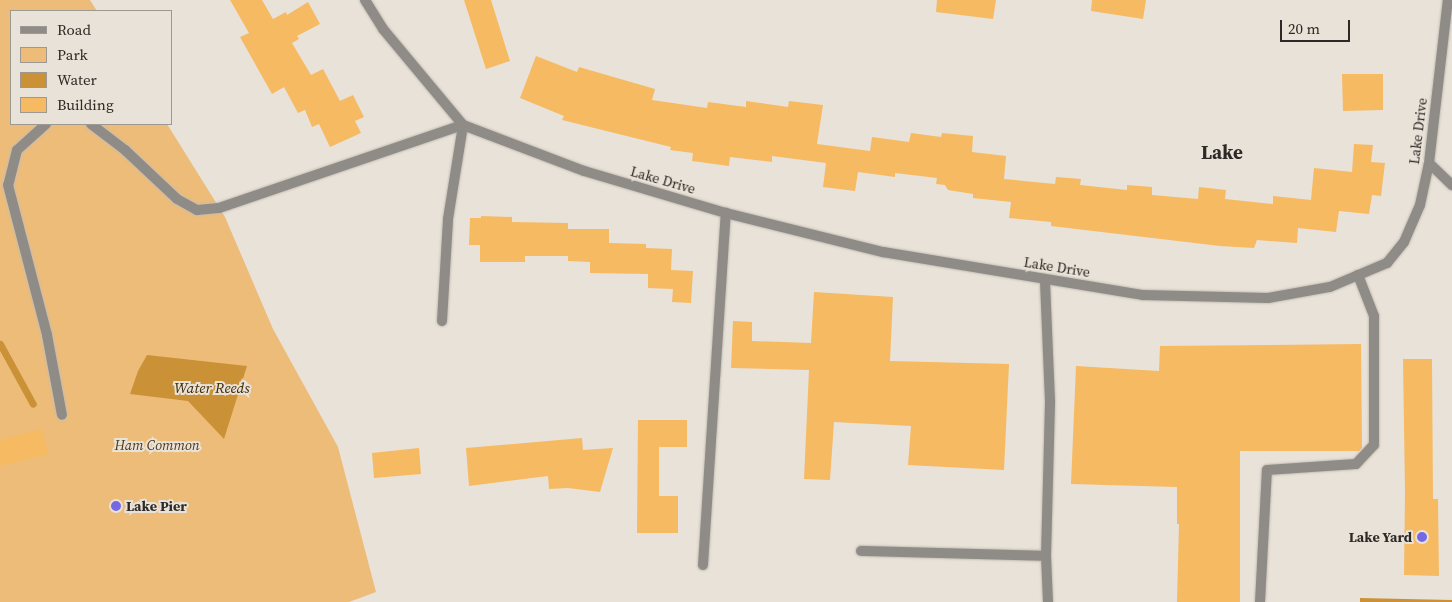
<!DOCTYPE html>
<style>
body{margin:0}
#map{position:relative;width:1452px;height:602px;overflow:hidden;background:#e9e2d8;font-family:"Source Serif 4",serif}
div>[style]{position:absolute}
.green>*{inset:0;background:#edbc79}
.water>*{inset:0;background:#cb9137}
.stream>*{height:7px;margin:-3.5px;padding:0 3.5px;transform-origin:3.5px;border-radius:3.5px;background:#cb9137}
.building>*{inset:0;background:#f6ba62}
.roads{filter:drop-shadow(0 0 1px #c3bdb4) drop-shadow(0 0 1px #c3bdb4)}
.lane>*{height:10px;margin:-5px;padding:0 5px;transform-origin:5px;border-radius:5px;background:#8f8c88}
.street>*{height:10px;margin:-5px;padding:0 5px;transform-origin:5px;border-radius:5px;background:#8f8c88}
.dots>*{width:14px;height:14px;translate:-50% -50%;box-sizing:border-box;border:2px solid #e9e2d8;border-radius:50%}
span{translate:-50% -50%;white-space:nowrap;text-align:center;line-height:1.15;-webkit-text-stroke:4px #e9e2d8;paint-order:stroke}
.street-label{font-size:14px;color:#2c2926}
.park-label{font-size:14px;color:#4f3712;font-style:italic}
.poi-label{font-size:14px;color:#2c2926;font-weight:700}
.left{translate:0 -50%;text-align:left}
.right{translate:-100% -50%;text-align:right}
.water-label{font-size:15px;color:#412a02;font-style:italic}
.district-label{font-size:19px;color:#2c2926;font-weight:700}
.legend{position:absolute;left:10px;top:10px;width:162px;height:115px;box-sizing:border-box;background:#e9e2d8;border:1px solid #9d9891;margin:0;padding:6px 9px;list-style:none;font-size:15px;color:#2c2926}
.legend li{display:flex;align-items:center;gap:10px;height:25px}
.legend b{width:25px;border:1px solid #9d9891}
.scale{position:absolute;left:1280px;top:20px;width:70px;height:22px;box-sizing:border-box;border:2px solid #2c2926;border-top:0;padding-left:6px;font-size:15px;line-height:18px;white-space:nowrap;color:#2c2926;-webkit-text-stroke:4px #e9e2d8;paint-order:stroke}
</style>
<div id="map">
<div class="green">
<i style="clip-path:polygon(0 0,90px 0,97px 11px,11px 11px,11px 124px,167px 124px,225px 217px,273px 329px,338px 447px,376px 592px,349px 602px,0 602px)"></i>
</div>
<div class="water">
<i style="clip-path:polygon(147px 355px,247px 366px,224px 439px,188px 401px,130px 394px,138px 371px)"></i>
<i style="clip-path:polygon(1360px 598px,1452px 600px,1452px 602px,1360px 602px)"></i>
</div>
<div class="stream">
<i style="left:0;top:344px;width:68px;rotate:61.2deg"></i>
</div>
<div class="building">
<i style="clip-path:polygon(230px 0,262px 0,273px 19px,286px 12px,287px 15px,308px 2px,320px 24px,297px 36px,299px 39px,292px 43px,311px 75px,323px 69px,340px 101px,353px 95px,364px 117px,355px 121px,361px 133px,330px 147px,319px 124px,312px 127px,305px 110px,298px 113px,284px 87px,272px 94px,240px 37px,249px 33px)"></i>
<i style="clip-path:polygon(464px 0,491px 0,510px 61px,486px 69px)"></i>
<i style="clip-path:polygon(937px 0,996px 0,993px 19px,936px 12px)"></i>
<i style="clip-path:polygon(1092px 0,1146px 0,1143px 19px,1091px 11px)"></i>
<i style="clip-path:polygon(536px 56px,577px 72px,579px 67px,655px 89px,652px 100px,707px 108px,708px 102px,746px 107px,746px 101px,788px 107px,789px 101px,823px 105px,817px 144px,870px 151px,872px 137px,909px 142px,911px 133px,941px 137px,942px 133px,973px 136px,972px 152px,1006px 156px,1004px 179px,1055px 184px,1056px 177px,1081px 179px,1080px 185px,1127px 190px,1127px 185px,1152px 187px,1152px 195px,1198px 199px,1199px 187px,1226px 190px,1225px 199px,1273px 204px,1273px 196px,1311px 200px,1314px 168px,1352px 172px,1354px 144px,1373px 145px,1371px 162px,1385px 163px,1381px 196px,1372px 195px,1369px 214px,1339px 211px,1336px 232px,1298px 228px,1297px 243px,1257px 240px,1254px 248px,1220px 246px,1051px 226px,1051px 222px,1009px 218px,1011px 202px,973px 198px,973px 194px,948px 190px,945px 185px,936px 184px,937px 178px,895px 173px,895px 177px,858px 172px,855px 191px,823px 187px,826px 163px,772px 156px,772px 162px,730px 157px,729px 166px,692px 161px,693px 153px,670px 150px,671px 147px,562px 120px,564px 116px,520px 98px)"></i>
<i style="clip-path:polygon(1342px 74px,1383px 74px,1383px 110px,1343px 111px)"></i>
<i style="clip-path:polygon(481px 216px,512px 217px,512px 222px,568px 223px,568px 229px,609px 229px,609px 243px,646px 244px,646px 248px,672px 249px,671px 270px,693px 271px,691px 303px,672px 302px,673px 289px,648px 288px,648px 274px,590px 273px,590px 262px,568px 261px,568px 256px,525px 256px,525px 262px,480px 262px,480px 245px,469px 245px,470px 218px,481px 218px)"></i>
<i style="clip-path:polygon(814px 292px,893px 297px,890px 361px,1009px 364px,1004px 470px,908px 465px,911px 426px,834px 422px,830px 480px,804px 479px,809px 370px,731px 368px,733px 321px,752px 322px,752px 341px,811px 343px)"></i>
<i style="clip-path:polygon(1361px 344px,1362px 448px,1359px 451px,1240px 451px,1240px 602px,1177px 602px,1179px 524px,1177px 524px,1177px 487px,1071px 484px,1076px 366px,1159px 371px,1160px 346px)"></i>
<i style="clip-path:polygon(1403px 359px,1432px 359px,1433px 499px,1438px 499px,1439px 576px,1404px 575px,1405px 493px)"></i>
<i style="clip-path:polygon(638px 420px,687px 420px,687px 447px,659px 447px,659px 496px,678px 496px,678px 533px,637px 533px)"></i>
<i style="clip-path:polygon(42px 429px,48px 454px,0 466px,0 440px)"></i>
<i style="clip-path:polygon(582px 438px,583px 450px,613px 448px,600px 492px,568px 488px,549px 489px,548px 476px,469px 486px,466px 448px)"></i>
<i style="clip-path:polygon(419px 448px,421px 474px,374px 478px,372px 453px)"></i>
</div>
<div class="roads">
<div class="lane">
<i style="left:46px;top:124px;width:39px;rotate:138deg"></i>
<i style="left:17px;top:150px;width:36px;rotate:104deg"></i>
<i style="left:8px;top:185px;width:155px;rotate:75.4deg"></i>
<i style="left:47px;top:335px;width:81px;rotate:79.4deg"></i>
<i style="left:91px;top:124px;width:43px;rotate:37.4deg"></i>
<i style="left:125px;top:150px;width:71px;rotate:43.3deg"></i>
<i style="left:177px;top:199px;width:23px;rotate:29deg"></i>
<i style="left:197px;top:210px;width:22px;rotate:-5deg"></i>
<i style="left:219px;top:208px;width:258px;rotate:-18.8deg"></i>
<i style="left:1429px;top:163px;width:32px;rotate:44deg"></i>
<i style="left:861px;top:551px;width:185px;rotate:1.5deg"></i>
<i style="left:1046px;top:556px;width:155px;rotate:-88.5deg"></i>
<i style="left:1050px;top:401px;width:121px;rotate:-92.4deg"></i>
<i style="left:1046px;top:556px;width:46px;rotate:87.5deg"></i>
<i style="left:1260px;top:602px;width:132px;rotate:-87deg"></i>
<i style="left:1267px;top:470px;width:89px;rotate:-3.9deg"></i>
<i style="left:1356px;top:464px;width:26px;rotate:-47deg"></i>
<i style="left:1374px;top:445px;width:129px;rotate:-90deg"></i>
<i style="left:1374px;top:316px;width:44px;rotate:-111.3deg"></i>
</div>
<div class="street">
<i style="left:365px;top:0;width:34px;rotate:58deg"></i>
<i style="left:383px;top:29px;width:125px;rotate:50.2deg"></i>
<i style="left:463px;top:125px;width:129px;rotate:20.8deg"></i>
<i style="left:584px;top:171px;width:148px;rotate:16.5deg"></i>
<i style="left:726px;top:213px;width:162px;rotate:14deg"></i>
<i style="left:883px;top:252px;width:264px;rotate:9.4deg"></i>
<i style="left:1143px;top:295px;width:125px;rotate:1.4deg"></i>
<i style="left:1268px;top:298px;width:63px;rotate:-10.1deg"></i>
<i style="left:1330px;top:287px;width:62px;rotate:-22.8deg"></i>
<i style="left:1387px;top:263px;width:27px;rotate:-51deg"></i>
<i style="left:1404px;top:242px;width:40px;rotate:-66.6deg"></i>
<i style="left:1420px;top:205px;width:43px;rotate:-77.9deg"></i>
<i style="left:1429px;top:163px;width:164px;rotate:-83.4deg"></i>
<i style="left:442px;top:321px;width:102px;rotate:-86.6deg"></i>
<i style="left:448px;top:219px;width:95px;rotate:-80.9deg"></i>
<i style="left:703px;top:565px;width:353px;rotate:-86.3deg"></i>
</div>
</div>
<div class="dots">
<i style="left:116px;top:506px;background:#7668e3"></i>
<i style="left:1422px;top:537px;background:#7668e3"></i>
</div>
<div class="street-label">
<span style="left:1418px;top:131px;rotate:-83deg">Lake Drive</span>
<span style="left:663px;top:180px;rotate:16deg">Lake Drive</span>
<span style="left:1057px;top:267px;rotate:9deg">Lake Drive</span>
</div>
<div class="park-label">
<span style="left:157px;top:445px">Ham Common</span>
</div>
<div class="poi-label">
<span class="left" style="left:126px;top:506px">Lake Pier</span>
<span class="right" style="left:1412px;top:537px">Lake Yard</span>
</div>
<div class="water-label">
<span style="left:212px;top:388px">Water Reeds</span>
</div>
<div class="district-label">
<span style="left:1222px;top:153px">Lake</span>
</div>
<ul class="legend">
<li><b style="height:6px;background:#8f8c88"></b>Road</li>
<li><b style="height:14px;background:#edbc79"></b>Park</li>
<li><b style="height:14px;background:#cb9137"></b>Water</li>
<li><b style="height:14px;background:#f6ba62"></b>Building</li>
</ul>
<div class="scale">20 m</div>
</div>
